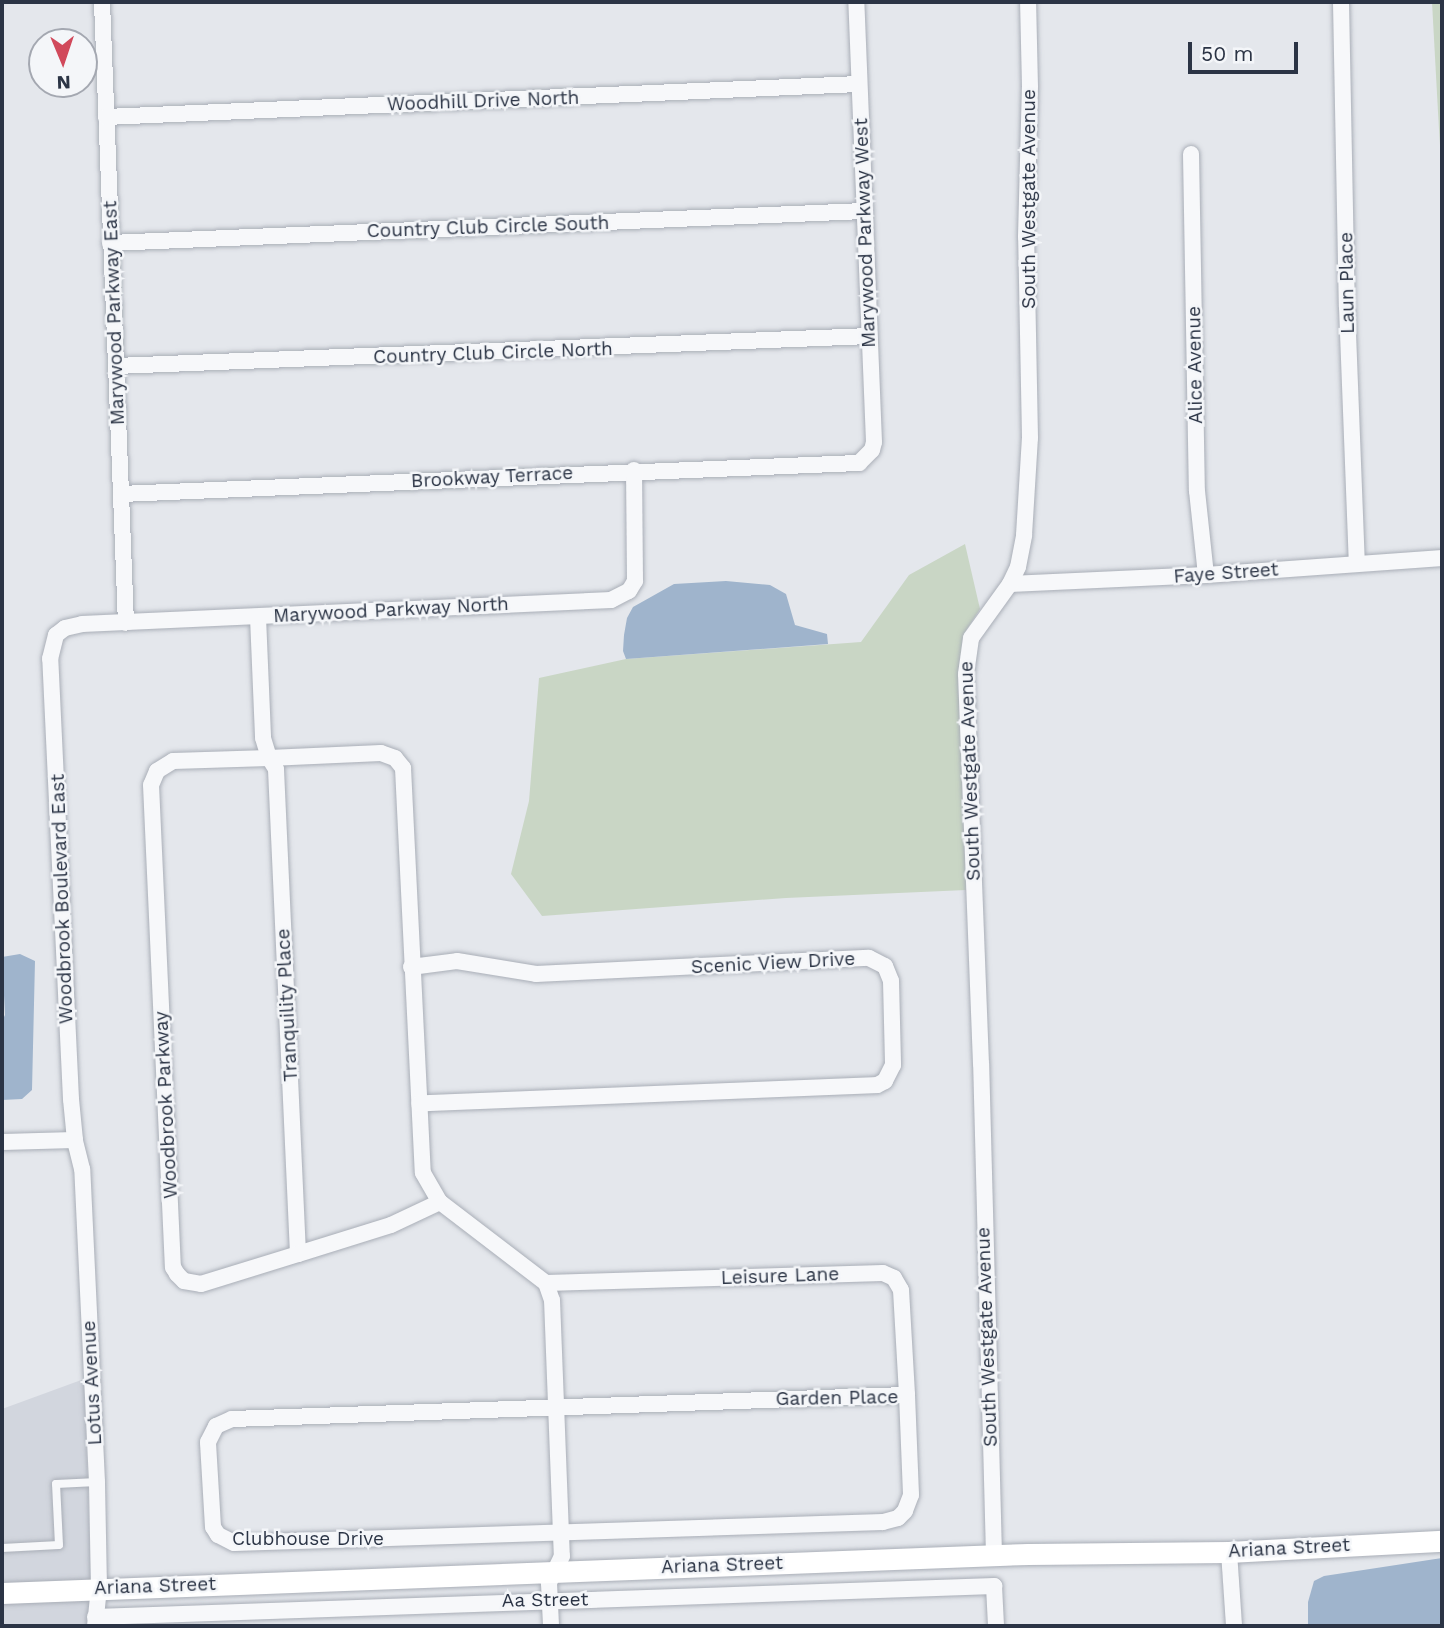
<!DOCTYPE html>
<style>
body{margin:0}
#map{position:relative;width:1444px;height:1628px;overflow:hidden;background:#e4e7ec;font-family:"Work Sans",sans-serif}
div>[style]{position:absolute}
.built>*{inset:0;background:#d2d6de}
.green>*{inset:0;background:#c9d6c5}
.water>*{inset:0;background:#9fb4cc}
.roads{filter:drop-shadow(0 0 2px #a9aeb7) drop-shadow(0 0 2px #a9aeb7)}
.lane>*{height:8px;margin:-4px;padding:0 4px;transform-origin:4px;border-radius:4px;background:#f7f8fa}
.street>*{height:16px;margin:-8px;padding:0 8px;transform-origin:8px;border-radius:8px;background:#f7f8fa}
.secondary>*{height:21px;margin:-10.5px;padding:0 10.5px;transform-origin:10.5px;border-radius:10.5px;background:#fff}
span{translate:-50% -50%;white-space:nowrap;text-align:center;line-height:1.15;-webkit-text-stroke:5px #f4f6f9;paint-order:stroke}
.street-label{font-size:19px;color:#2b3445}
.frame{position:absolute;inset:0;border:4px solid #2b3445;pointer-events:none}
.north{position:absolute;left:28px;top:28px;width:70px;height:70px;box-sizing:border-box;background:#f4f6f9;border:2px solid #a4a8b1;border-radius:50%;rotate:178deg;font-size:19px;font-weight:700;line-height:28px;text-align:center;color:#2b3445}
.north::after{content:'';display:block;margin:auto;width:24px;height:32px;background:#d1495b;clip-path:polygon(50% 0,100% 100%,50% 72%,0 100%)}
.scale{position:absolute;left:1188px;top:42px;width:110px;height:32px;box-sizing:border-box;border:4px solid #2b3445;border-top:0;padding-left:9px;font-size:21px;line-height:24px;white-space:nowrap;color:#2b3445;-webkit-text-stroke:5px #f4f6f9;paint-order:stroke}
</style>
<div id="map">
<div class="built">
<i style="clip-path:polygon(84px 1379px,91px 1580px,2px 1584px,2px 1409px)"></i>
<i style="clip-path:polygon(90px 1597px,88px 1626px,2px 1626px,2px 1601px)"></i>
</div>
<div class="green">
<i style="clip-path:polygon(1432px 2px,1442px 2px,1442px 179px,1438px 112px)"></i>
<i style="clip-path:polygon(965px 544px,980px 609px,963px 635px,958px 673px,966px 890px,786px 898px,542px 916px,511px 874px,529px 801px,539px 678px,626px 659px,861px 642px,909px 575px)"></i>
</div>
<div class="water">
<i style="clip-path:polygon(726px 581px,770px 585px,786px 594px,795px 625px,827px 634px,828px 644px,626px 659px,623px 651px,624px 635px,627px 618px,633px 607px,674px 584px)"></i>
<i style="clip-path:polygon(20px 954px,35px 961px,32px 1090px,22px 1099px,2px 1100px,2px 1021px,5px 1015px,2px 957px)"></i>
<i style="clip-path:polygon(1442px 1558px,1442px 1626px,1308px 1626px,1308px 1602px,1314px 1581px,1324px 1576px)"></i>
</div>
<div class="roads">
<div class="lane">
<i style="left:2px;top:1548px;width:57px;rotate:-3deg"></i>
<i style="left:59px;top:1545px;width:61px;rotate:-92.8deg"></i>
<i style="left:56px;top:1484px;width:41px;rotate:-2.8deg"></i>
</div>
<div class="street">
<i style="left:102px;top:2px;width:621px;rotate:87.79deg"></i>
<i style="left:1341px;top:2px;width:305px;rotate:88.9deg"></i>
<i style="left:1347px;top:307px;width:257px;rotate:87.8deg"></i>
<i style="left:106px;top:117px;width:754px;rotate:-2.51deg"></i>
<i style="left:1191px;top:154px;width:337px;rotate:89deg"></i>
<i style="left:1197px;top:491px;width:84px;rotate:83.9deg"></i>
<i style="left:110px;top:243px;width:756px;rotate:-2.43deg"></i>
<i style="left:116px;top:366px;width:754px;rotate:-2.28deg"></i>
<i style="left:121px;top:494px;width:739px;rotate:-2.41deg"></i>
<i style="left:859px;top:463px;width:18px;rotate:-45deg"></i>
<i style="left:872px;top:450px;width:8px;rotate:-76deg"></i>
<i style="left:874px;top:442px;width:440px;rotate:-92.3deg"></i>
<i style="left:1010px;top:584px;width:196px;rotate:-2.6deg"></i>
<i style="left:1206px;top:575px;width:237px;rotate:-4.1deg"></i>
<i style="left:258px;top:617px;width:121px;rotate:87.6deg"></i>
<i style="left:263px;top:738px;width:21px;rotate:73deg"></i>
<i style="left:269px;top:758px;width:112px;rotate:-2.6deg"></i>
<i style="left:381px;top:753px;width:15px;rotate:20deg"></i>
<i style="left:395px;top:758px;width:13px;rotate:51deg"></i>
<i style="left:403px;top:768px;width:405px;rotate:87.2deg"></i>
<i style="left:423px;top:1173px;width:34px;rotate:60deg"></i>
<i style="left:440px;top:1202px;width:133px;rotate:37.4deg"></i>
<i style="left:546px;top:1283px;width:18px;rotate:71deg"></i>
<i style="left:552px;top:1300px;width:256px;rotate:87.8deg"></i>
<i style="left:562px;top:1556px;width:30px;rotate:116deg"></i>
<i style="left:549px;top:1583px;width:43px;rotate:87.3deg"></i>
<i style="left:411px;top:967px;width:46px;rotate:-7.4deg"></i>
<i style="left:457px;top:961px;width:80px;rotate:9.3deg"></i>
<i style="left:536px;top:974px;width:333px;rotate:-2.8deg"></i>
<i style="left:869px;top:958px;width:18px;rotate:27deg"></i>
<i style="left:885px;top:966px;width:16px;rotate:68deg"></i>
<i style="left:891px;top:981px;width:84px;rotate:88.6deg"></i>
<i style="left:893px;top:1065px;width:18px;rotate:117deg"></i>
<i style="left:885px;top:1081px;width:9px;rotate:153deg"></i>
<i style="left:877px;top:1085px;width:458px;rotate:177.7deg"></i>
<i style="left:2px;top:1142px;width:73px;rotate:-1.6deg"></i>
<i style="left:298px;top:1254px;width:485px;rotate:-92.6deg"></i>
<i style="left:276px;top:769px;width:13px;rotate:-122deg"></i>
<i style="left:269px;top:758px;width:96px;rotate:178.2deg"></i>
<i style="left:173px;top:761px;width:19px;rotate:148deg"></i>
<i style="left:157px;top:771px;width:15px;rotate:113deg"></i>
<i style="left:151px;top:785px;width:483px;rotate:87.4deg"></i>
<i style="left:173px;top:1267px;width:8px;rotate:60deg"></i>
<i style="left:177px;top:1274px;width:10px;rotate:45deg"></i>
<i style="left:184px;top:1281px;width:17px;rotate:10deg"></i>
<i style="left:201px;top:1284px;width:102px;rotate:-17.2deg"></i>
<i style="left:298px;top:1254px;width:97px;rotate:-17.3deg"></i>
<i style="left:391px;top:1225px;width:54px;rotate:-25.1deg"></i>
<i style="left:546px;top:1283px;width:337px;rotate:-1.7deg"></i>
<i style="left:883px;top:1273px;width:12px;rotate:24deg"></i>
<i style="left:894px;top:1278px;width:14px;rotate:60deg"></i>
<i style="left:901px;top:1290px;width:105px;rotate:86.7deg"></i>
<i style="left:907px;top:1395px;width:100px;rotate:87.7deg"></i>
<i style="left:911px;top:1495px;width:17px;rotate:111deg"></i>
<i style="left:905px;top:1511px;width:10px;rotate:135deg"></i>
<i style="left:898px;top:1518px;width:16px;rotate:165deg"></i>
<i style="left:883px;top:1522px;width:649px;rotate:178.15deg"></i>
<i style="left:234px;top:1543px;width:18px;rotate:-153deg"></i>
<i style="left:218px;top:1535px;width:9px;rotate:-122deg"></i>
<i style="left:213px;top:1527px;width:85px;rotate:-93.4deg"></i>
<i style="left:208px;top:1442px;width:18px;rotate:-63deg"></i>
<i style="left:216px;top:1426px;width:17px;rotate:-24deg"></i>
<i style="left:232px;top:1419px;width:675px;rotate:-2.04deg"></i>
<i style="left:1229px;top:1552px;width:74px;rotate:86.1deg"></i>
<i style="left:994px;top:1555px;width:491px;rotate:-91.5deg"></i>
<i style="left:981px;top:1064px;width:390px;rotate:-92.2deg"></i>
<i style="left:966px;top:674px;width:36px;rotate:-82deg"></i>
<i style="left:971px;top:638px;width:67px;rotate:-54.2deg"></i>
<i style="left:1010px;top:584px;width:19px;rotate:-65deg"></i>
<i style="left:1018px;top:567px;width:33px;rotate:-79deg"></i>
<i style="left:1024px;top:535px;width:97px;rotate:-86.5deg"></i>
<i style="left:1030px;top:438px;width:201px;rotate:-91.1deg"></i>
<i style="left:1026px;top:237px;width:150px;rotate:-88.5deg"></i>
<i style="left:1030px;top:87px;width:85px;rotate:-91.3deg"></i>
<i style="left:95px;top:1617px;width:900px;rotate:-1.97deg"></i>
<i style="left:994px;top:1586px;width:40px;rotate:87.1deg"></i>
<i style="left:95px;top:1626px;width:38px;rotate:-84deg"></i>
<i style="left:99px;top:1588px;width:106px;rotate:-91.1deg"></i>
<i style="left:97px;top:1482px;width:313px;rotate:-92.7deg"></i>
<i style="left:82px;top:1169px;width:30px;rotate:-104deg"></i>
<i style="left:75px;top:1140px;width:41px;rotate:-95.6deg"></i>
<i style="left:71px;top:1099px;width:441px;rotate:-92.7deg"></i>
<i style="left:50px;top:659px;width:25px;rotate:-76deg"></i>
<i style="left:56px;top:635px;width:11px;rotate:-38deg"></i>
<i style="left:65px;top:628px;width:17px;rotate:-13deg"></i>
<i style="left:82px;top:624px;width:530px;rotate:-2.6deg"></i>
<i style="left:611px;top:600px;width:20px;rotate:-27deg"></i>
<i style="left:629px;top:591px;width:12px;rotate:-59deg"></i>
<i style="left:635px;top:581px;width:111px;rotate:-90.5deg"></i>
</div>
<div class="secondary">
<i style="left:2px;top:1593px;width:1027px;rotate:-2.18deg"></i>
<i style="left:1028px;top:1554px;width:201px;rotate:-0.6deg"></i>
<i style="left:1229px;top:1552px;width:213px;rotate:-3deg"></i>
</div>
</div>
<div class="street-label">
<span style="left:483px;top:101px;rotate:-2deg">Woodhill Drive North</span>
<span style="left:1029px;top:199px;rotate:-90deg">South Westgate Avenue</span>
<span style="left:488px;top:227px;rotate:-2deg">Country Club Circle South</span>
<span style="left:865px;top:233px;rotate:-92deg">Marywood Parkway West</span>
<span style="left:1347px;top:283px;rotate:-91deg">Laun Place</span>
<span style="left:114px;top:313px;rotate:-92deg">Marywood Parkway East</span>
<span style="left:493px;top:353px;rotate:-2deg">Country Club Circle North</span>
<span style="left:1195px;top:365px;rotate:-91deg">Alice Avenue</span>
<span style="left:492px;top:477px;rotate:-3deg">Brookway Terrace</span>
<span style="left:1226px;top:573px;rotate:-4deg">Faye Street</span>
<span style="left:391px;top:610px;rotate:-3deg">Marywood Parkway North</span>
<span style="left:970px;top:771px;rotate:-92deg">South Westgate Avenue</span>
<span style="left:62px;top:899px;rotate:-92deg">Woodbrook Boulevard East</span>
<span style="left:773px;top:963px;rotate:-3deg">Scenic View Drive</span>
<span style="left:287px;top:1005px;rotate:-93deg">Tranquility Place</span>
<span style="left:166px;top:1105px;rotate:-93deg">Woodbrook Parkway</span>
<span style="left:780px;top:1276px;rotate:-2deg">Leisure Lane</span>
<span style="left:987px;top:1337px;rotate:-92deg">South Westgate Avenue</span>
<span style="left:92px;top:1383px;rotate:-93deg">Lotus Avenue</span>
<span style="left:837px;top:1398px;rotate:-1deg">Garden Place</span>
<span style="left:308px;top:1539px">Clubhouse Drive</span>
<span style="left:1289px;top:1548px;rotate:-3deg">Ariana Street</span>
<span style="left:722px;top:1565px;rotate:-2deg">Ariana Street</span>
<span style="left:155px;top:1586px;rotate:-2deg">Ariana Street</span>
<span style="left:545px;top:1600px;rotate:-1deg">Aa Street</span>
</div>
<div class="frame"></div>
<div class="north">N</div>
<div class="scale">50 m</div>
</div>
